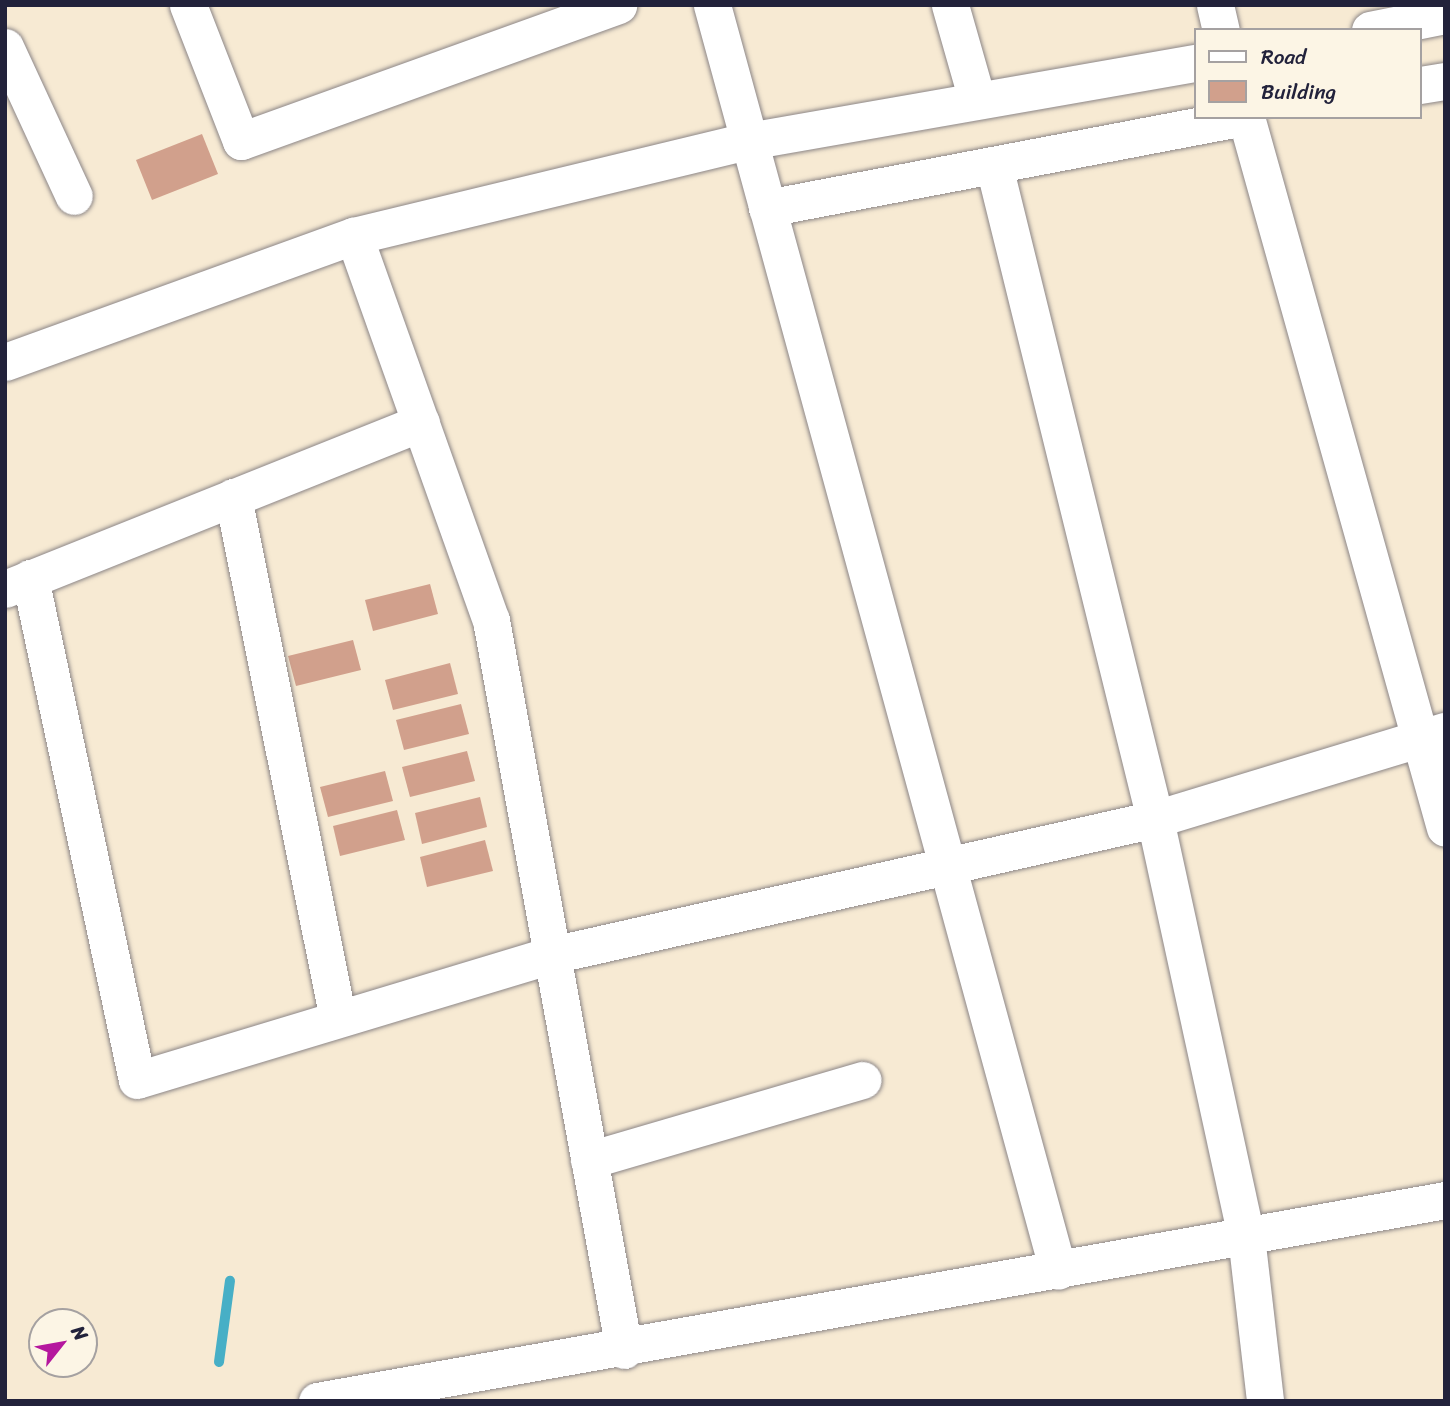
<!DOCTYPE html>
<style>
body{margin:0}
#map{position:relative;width:1450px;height:1406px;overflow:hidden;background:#f7ead3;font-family:Sriracha,sans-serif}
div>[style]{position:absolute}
.stream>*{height:10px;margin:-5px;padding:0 5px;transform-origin:5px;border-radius:5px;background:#47afc6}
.building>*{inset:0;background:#d1a08c}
.roads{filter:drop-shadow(0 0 2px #8c8687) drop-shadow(0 0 2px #8c8687)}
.minor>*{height:37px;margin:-18.5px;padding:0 18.5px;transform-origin:18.5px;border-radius:18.5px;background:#fff}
span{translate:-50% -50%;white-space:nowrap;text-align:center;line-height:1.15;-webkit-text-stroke:5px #fcf5e5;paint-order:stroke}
.frame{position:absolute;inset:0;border:7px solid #22223b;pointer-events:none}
.legend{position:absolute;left:1194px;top:28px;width:228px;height:91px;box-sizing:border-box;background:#fcf5e5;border:2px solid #a5a1a1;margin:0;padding:9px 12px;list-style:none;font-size:21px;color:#22223b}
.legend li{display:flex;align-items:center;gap:14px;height:35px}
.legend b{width:35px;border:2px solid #a5a1a1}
.north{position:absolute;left:28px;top:1308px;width:70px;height:70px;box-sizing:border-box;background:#fcf5e5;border:2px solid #a5a1a1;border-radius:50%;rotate:59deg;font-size:19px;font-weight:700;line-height:28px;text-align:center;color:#22223b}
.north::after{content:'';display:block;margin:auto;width:24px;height:32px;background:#b5179e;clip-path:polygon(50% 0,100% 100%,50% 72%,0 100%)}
</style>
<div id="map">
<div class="stream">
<i style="left:219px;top:1362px;width:82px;rotate:-82.3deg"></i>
</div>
<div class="building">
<i style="clip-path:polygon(202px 134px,218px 174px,152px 200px,136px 160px)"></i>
<i style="clip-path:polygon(430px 584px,438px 614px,373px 631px,365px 600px)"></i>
<i style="clip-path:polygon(353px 640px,361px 670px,296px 686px,288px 656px)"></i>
<i style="clip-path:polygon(450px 663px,458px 694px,393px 710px,385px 680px)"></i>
<i style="clip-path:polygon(461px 704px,469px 734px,404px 750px,396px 720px)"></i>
<i style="clip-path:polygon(467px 751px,475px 781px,410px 797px,402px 767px)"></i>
<i style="clip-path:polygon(385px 771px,393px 801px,328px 817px,320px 787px)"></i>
<i style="clip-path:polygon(480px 797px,487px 827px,422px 844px,415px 813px)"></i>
<i style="clip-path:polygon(397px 810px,405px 840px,340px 856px,333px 826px)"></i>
<i style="clip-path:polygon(485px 840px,493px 871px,427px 887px,420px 857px)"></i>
</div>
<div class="roads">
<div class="minor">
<i style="left:188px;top:5px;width:146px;rotate:68.7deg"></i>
<i style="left:241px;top:141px;width:401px;rotate:-19.8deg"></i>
<i style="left:712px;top:5px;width:1312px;rotate:74.71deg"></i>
<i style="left:950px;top:5px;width:99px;rotate:74.1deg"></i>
<i style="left:1215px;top:5px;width:26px;rotate:77deg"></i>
<i style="left:1370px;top:30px;width:76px;rotate:-11.3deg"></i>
<i style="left:5px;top:47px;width:164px;rotate:65.2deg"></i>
<i style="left:1420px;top:85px;width:25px;rotate:-9deg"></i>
<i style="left:1246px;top:117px;width:738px;rotate:74.36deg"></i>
<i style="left:994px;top:166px;width:673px;rotate:76.15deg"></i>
<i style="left:1155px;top:819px;width:427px;rotate:77.7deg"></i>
<i style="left:1246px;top:1236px;width:166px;rotate:83.4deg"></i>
<i style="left:767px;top:208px;width:485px;rotate:-10.8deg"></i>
<i style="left:354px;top:236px;width:408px;rotate:70.4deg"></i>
<i style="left:491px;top:620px;width:742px;rotate:79.67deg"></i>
<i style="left:5px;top:362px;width:371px;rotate:-19.9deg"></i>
<i style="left:354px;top:236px;width:405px;rotate:-13.6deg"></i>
<i style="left:748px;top:141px;width:455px;rotate:-9.9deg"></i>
<i style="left:233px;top:497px;width:532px;rotate:78.63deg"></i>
<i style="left:30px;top:578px;width:513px;rotate:77.97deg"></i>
<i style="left:137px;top:1080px;width:433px;rotate:-16.8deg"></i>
<i style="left:552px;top:955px;width:618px;rotate:-12.71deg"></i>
<i style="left:1155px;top:819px;width:303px;rotate:-16.9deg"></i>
<i style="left:5px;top:589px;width:448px;rotate:-21.8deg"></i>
<i style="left:589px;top:1160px;width:285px;rotate:-16.3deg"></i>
<i style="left:317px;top:1401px;width:1146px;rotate:-10.1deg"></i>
</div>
</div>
<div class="frame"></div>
<ul class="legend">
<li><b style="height:9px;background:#fff"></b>Road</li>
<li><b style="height:19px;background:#d1a08c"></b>Building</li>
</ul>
<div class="north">N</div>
</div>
